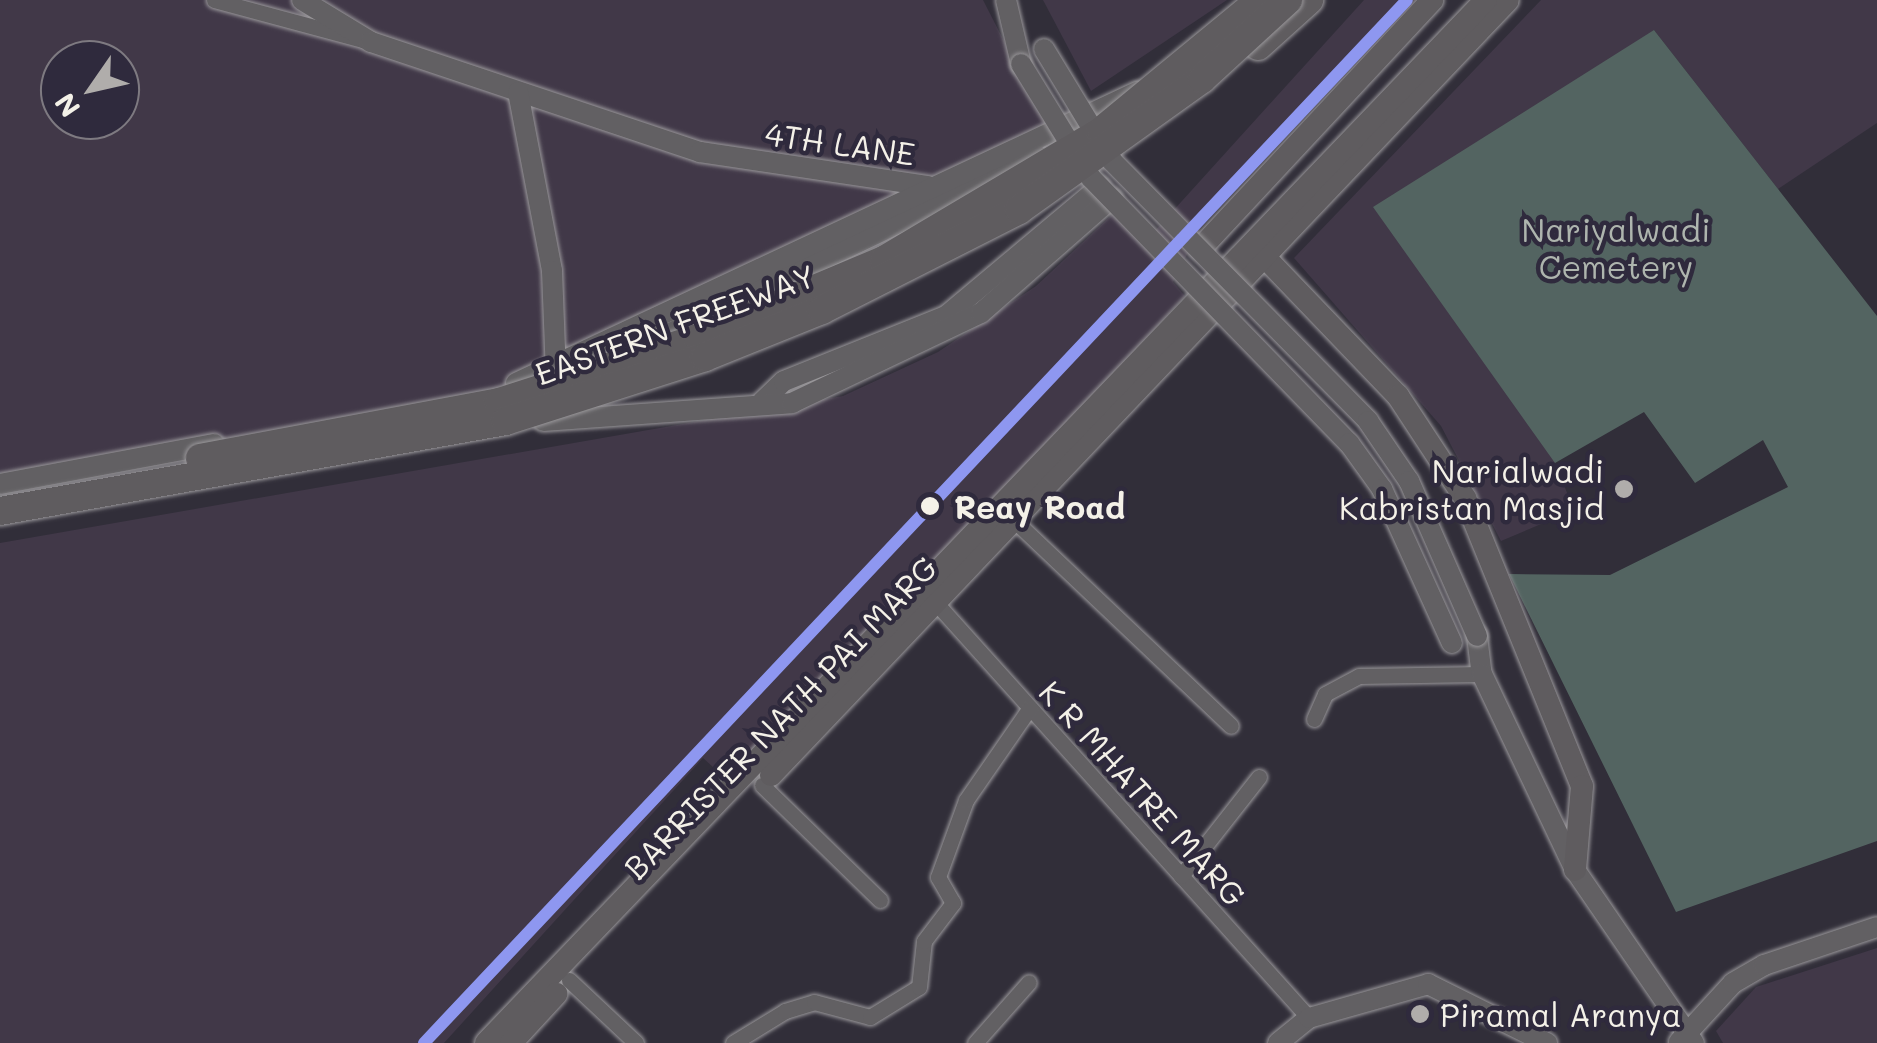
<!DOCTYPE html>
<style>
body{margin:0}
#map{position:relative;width:1877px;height:1043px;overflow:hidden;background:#312e39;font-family:Mali,sans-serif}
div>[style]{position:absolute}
.built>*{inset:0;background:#413848}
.green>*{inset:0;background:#536461}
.roads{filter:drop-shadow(0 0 2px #9a989b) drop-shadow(0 0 2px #9a989b)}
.street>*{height:15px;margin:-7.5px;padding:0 7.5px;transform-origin:7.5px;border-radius:7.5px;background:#626063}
.secondary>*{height:20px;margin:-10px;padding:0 10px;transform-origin:10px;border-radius:10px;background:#626063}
.primary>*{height:22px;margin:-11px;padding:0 11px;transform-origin:11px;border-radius:11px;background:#5f5c5f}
.highway>*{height:28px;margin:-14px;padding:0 14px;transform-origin:14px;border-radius:14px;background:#5f5c5f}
.bridges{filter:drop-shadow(0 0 2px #9a989b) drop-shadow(0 0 2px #9a989b)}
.secondary-bridge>*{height:20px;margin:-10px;padding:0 10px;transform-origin:10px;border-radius:10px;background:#626063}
.highway-bridge>*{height:28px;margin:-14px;padding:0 14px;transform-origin:14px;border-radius:14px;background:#5f5c5f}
.rail-1>*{height:12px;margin:-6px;padding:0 6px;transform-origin:6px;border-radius:6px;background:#8e97f0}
.dots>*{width:28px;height:28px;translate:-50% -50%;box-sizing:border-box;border:5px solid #2f2a3d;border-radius:50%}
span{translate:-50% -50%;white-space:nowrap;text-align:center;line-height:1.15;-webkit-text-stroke:9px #2f2a3d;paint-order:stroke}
.street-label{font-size:32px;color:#f4f1e8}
.park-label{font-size:32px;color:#aeb5ae}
.poi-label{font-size:32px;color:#f4f1e8}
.right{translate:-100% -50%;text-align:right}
.left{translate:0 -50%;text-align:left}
.stop-label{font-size:32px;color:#f4f1e8;font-weight:700}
.north{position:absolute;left:40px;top:40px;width:100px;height:100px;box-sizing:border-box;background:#2f2a3d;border:2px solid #7e7a81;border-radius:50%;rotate:236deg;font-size:28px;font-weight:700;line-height:40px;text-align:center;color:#f4f1e8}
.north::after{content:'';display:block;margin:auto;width:35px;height:45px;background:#b0adab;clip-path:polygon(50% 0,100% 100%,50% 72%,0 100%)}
</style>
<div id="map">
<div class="built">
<i style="clip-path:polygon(evenodd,0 0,983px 0,1059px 148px,966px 204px,681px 337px,493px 397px,0 482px,0 0,60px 60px,120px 60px,120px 120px,60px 120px,60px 60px)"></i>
<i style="clip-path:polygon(1043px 0,1227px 0,1091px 91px)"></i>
<i style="clip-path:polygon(1364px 0,1416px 0,1203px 223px,1173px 282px,1185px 296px,733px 785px,703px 758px,444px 1043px,0 1043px,0 543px,843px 396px,938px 352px,1036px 286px,1113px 214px,1143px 244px)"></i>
<i style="clip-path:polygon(1541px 0,1877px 0,1877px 123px,1778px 189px,1654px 30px,1555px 463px,1574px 510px,1501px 541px,1441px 426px,1294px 258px)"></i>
<i style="clip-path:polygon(1877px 948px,1877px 1043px,1723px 1043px,1716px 1031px,1756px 987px)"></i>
</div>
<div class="green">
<i style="clip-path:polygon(1654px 30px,1877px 316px,1877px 841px,1676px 912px,1509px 574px,1610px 575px,1788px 487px,1763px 440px,1695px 483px,1644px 412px,1555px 463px,1373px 207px)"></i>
</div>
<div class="roads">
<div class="street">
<i style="left:214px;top:0;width:153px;rotate:15.1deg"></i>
<i style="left:1016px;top:522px;width:296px;rotate:43.5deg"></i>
<i style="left:936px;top:603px;width:558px;rotate:48.05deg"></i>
<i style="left:1314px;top:719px;width:27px;rotate:-66deg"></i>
<i style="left:1325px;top:694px;width:38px;rotate:-28deg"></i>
<i style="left:1359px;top:676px;width:123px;rotate:-0.9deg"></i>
<i style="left:762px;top:785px;width:165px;rotate:44.3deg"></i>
<i style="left:1181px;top:876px;width:126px;rotate:-51.8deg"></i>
<i style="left:569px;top:980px;width:92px;rotate:43.2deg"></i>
<i style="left:733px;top:1043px;width:61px;rotate:-31.6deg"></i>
<i style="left:785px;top:1011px;width:30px;rotate:-17deg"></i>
<i style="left:814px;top:1002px;width:58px;rotate:15deg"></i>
<i style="left:870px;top:1017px;width:57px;rotate:-31.5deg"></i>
<i style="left:919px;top:987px;width:46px;rotate:-83.8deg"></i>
<i style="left:924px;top:941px;width:48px;rotate:-52.7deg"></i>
<i style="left:953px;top:903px;width:30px;rotate:-120deg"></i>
<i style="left:938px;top:877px;width:82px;rotate:-70deg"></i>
<i style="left:966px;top:800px;width:111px;rotate:-55.3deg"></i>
<i style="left:975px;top:1043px;width:81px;rotate:-48.5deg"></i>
</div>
<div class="secondary">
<i style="left:302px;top:0;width:81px;rotate:31.3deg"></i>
<i style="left:371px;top:42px;width:347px;rotate:18.5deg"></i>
<i style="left:700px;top:152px;width:231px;rotate:8.5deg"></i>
<i style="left:1006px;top:0;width:66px;rotate:76.8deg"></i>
<i style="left:518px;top:92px;width:182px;rotate:79.2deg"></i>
<i style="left:552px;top:271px;width:105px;rotate:87.8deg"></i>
<i style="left:645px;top:345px;width:436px;rotate:-25.7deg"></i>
<i style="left:516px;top:383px;width:686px;rotate:-25.11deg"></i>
<i style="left:762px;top:402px;width:30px;rotate:-44deg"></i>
<i style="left:784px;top:381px;width:175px;rotate:-21.9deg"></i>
<i style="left:946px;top:316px;width:201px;rotate:-40deg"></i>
<i style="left:543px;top:421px;width:250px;rotate:-4.1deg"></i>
<i style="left:792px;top:403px;width:209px;rotate:-25.5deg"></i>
<i style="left:981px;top:313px;width:174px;rotate:-41.3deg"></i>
<i style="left:0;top:484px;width:218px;rotate:-10.6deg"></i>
<i style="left:1477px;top:636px;width:38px;rotate:83deg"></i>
<i style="left:1482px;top:674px;width:217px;rotate:64.6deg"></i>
<i style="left:1575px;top:870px;width:210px;rotate:55.5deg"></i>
<i style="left:1679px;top:1042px;width:80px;rotate:-47.5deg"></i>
<i style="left:1733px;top:983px;width:36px;rotate:-30deg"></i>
<i style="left:1764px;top:965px;width:119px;rotate:-18.6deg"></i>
<i style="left:1278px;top:1043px;width:40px;rotate:-39deg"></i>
<i style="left:1309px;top:1018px;width:124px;rotate:-15.9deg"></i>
<i style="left:1428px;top:984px;width:133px;rotate:26.4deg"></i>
</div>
<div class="primary">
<i style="left:1201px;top:248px;width:339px;rotate:-47deg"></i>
<i style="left:1257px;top:249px;width:204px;rotate:46.2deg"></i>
<i style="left:1398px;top:396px;width:122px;rotate:56.7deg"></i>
<i style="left:1465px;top:498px;width:311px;rotate:67.9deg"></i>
<i style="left:1582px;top:786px;width:84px;rotate:94.8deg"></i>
<i style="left:771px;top:775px;width:1069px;rotate:-46.44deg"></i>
<i style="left:486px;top:1043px;width:1445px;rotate:-46.21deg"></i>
<i style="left:511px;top:1043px;width:67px;rotate:-47.4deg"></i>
</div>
<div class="highway">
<i style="left:1258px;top:46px;width:69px;rotate:-42deg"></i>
</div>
</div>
<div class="bridges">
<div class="secondary-bridge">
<i style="left:1044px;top:49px;width:131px;rotate:58.7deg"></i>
<i style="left:1112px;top:161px;width:365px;rotate:45.4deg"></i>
<i style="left:1368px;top:421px;width:73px;rotate:55.7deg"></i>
<i style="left:1409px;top:481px;width:169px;rotate:66.3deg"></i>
<i style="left:1021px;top:64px;width:134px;rotate:58.4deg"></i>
<i style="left:1091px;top:178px;width:370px;rotate:45.8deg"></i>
<i style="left:1349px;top:443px;width:57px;rotate:54.3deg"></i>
<i style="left:1382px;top:489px;width:169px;rotate:65.6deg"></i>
</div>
<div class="highway-bridge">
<i style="left:200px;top:458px;width:304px;rotate:-10.6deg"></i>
<i style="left:499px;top:402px;width:209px;rotate:-17.8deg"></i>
<i style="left:698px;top:338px;width:202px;rotate:-22.8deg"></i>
<i style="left:884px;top:260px;width:252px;rotate:-30.7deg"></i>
<i style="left:1101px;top:131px;width:206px;rotate:-39.5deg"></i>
<i style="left:0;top:511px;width:514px;rotate:-10.09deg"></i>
<i style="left:506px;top:421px;width:209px;rotate:-17.8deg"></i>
<i style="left:705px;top:357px;width:126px;rotate:-21.9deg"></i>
<i style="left:822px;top:310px;width:221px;rotate:-26.9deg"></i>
<i style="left:1019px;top:210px;width:225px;rotate:-35.6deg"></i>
<i style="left:1202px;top:79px;width:117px;rotate:-42.6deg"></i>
</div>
</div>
<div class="rail-1">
<i style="left:424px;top:1043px;width:1433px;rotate:-46.7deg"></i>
</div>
<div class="dots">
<i style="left:1624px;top:489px;background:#b0adab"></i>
<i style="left:930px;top:506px;background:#f4f1e8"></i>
<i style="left:1420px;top:1014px;background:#b0adab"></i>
</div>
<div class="street-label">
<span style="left:840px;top:143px;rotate:8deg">4TH LANE</span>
<span style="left:675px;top:324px;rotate:-20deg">EASTERN FREEWAY</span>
<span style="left:780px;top:717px;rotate:-46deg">BARRISTER NATH PAI MARG</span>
<span style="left:1143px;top:793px;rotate:48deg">K R MHATRE MARG</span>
</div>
<div class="park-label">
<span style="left:1616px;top:248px">Nariyalwadi<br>Cemetery</span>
</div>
<div class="poi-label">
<span class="right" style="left:1604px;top:489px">Narialwadi<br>Kabristan Masjid</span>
<span class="left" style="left:1440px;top:1014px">Piramal Aranya</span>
</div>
<div class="stop-label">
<span class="left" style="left:954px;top:506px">Reay Road</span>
</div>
<div class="north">N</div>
</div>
